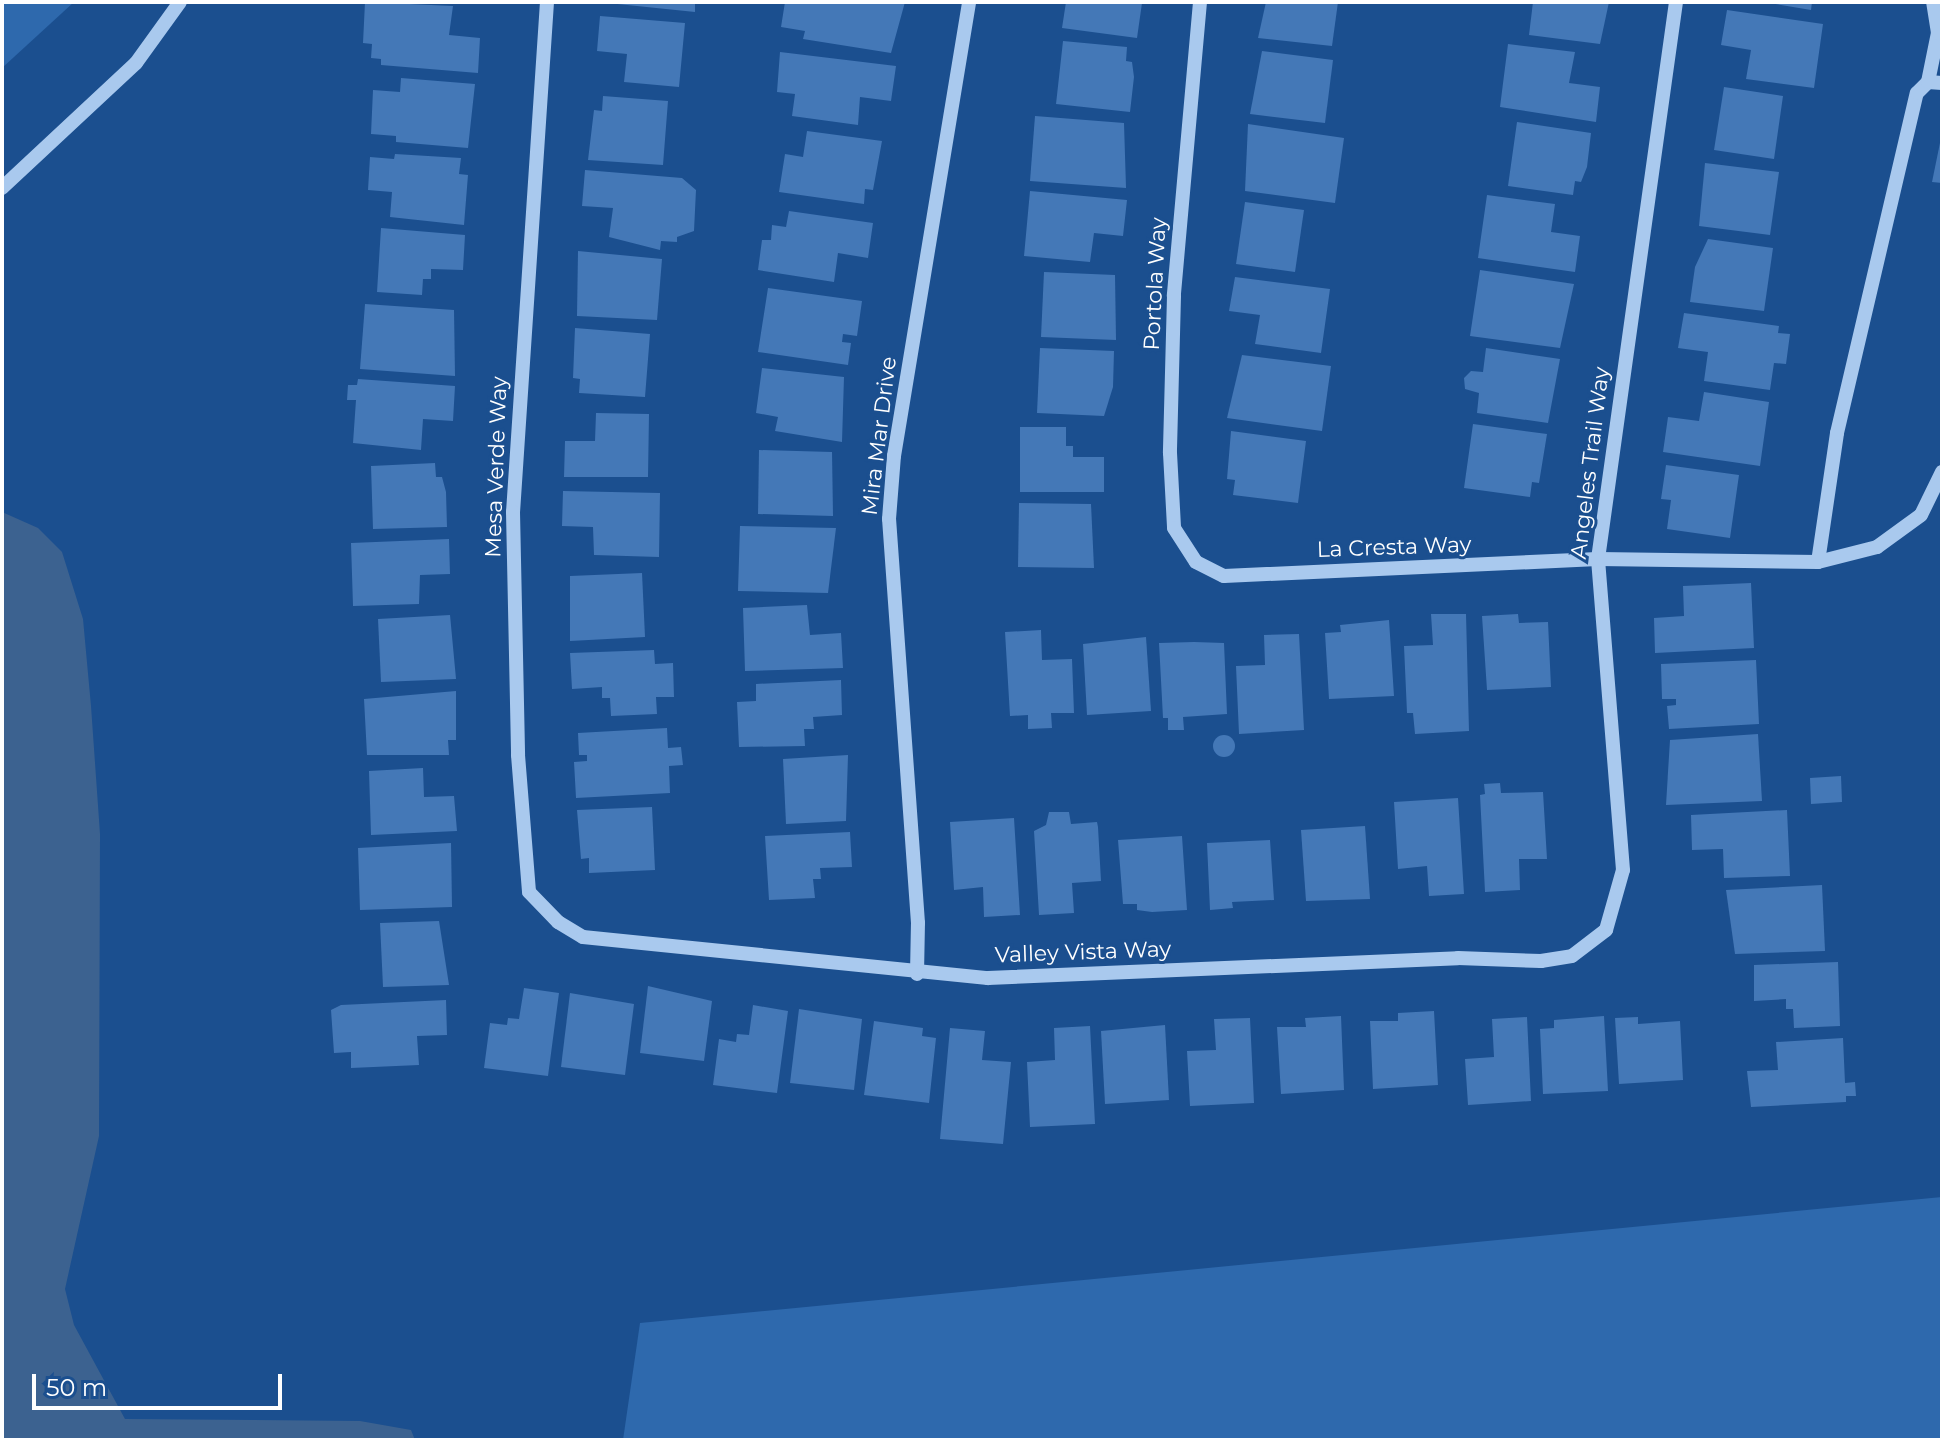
<!DOCTYPE html>
<style>
body{margin:0}
#map{position:relative;width:1944px;height:1442px;overflow:hidden;background:#1b4f8f;font-family:Montserrat,sans-serif}
div>[style]{position:absolute}
.green>*{inset:0;background:#2e69ad}
.water>*{inset:0;background:#3c6290}
.building>*{inset:0;background:#4478b7}
.round{border-radius:50%}
.minor>*{height:14px;margin:-7px;padding:0 7px;transform-origin:7px;border-radius:7px;background:#a9c9ee}
span{translate:-50% -50%;white-space:nowrap;text-align:center;line-height:1.15;-webkit-text-stroke:6px #1b4f8f;paint-order:stroke}
.street-label{font-size:22px;color:#fff}
.frame{position:absolute;inset:0;border:4px solid #fff;pointer-events:none}
.scale{position:absolute;left:32px;top:1374px;width:250px;height:36px;box-sizing:border-box;border:4px solid #fff;border-top:0;padding-left:10px;font-size:24px;line-height:28px;white-space:nowrap;color:#fff;-webkit-text-stroke:6px #1b4f8f;paint-order:stroke}
</style>
<div id="map">
<div class="green">
<i style="clip-path:polygon(2px 2px,74px 2px,2px 68px)"></i>
<i style="clip-path:polygon(1942px 1197px,1942px 1440px,623px 1440px,640px 1323px)"></i>
</div>
<div class="water">
<i style="clip-path:polygon(2px 512px,38px 528px,62px 552px,83px 619px,91px 706px,100px 834px,99px 1136px,65px 1289px,74px 1325px,125px 1419px,360px 1421px,411px 1430px,415px 1440px,2px 1440px)"></i>
</div>
<div class="building">
<i style="clip-path:polygon(365px 2px,453px 6px,449px 35px,480px 38px,478px 73px,381px 65px,381px 59px,371px 58px,372px 44px,363px 43px)"></i>
<i style="clip-path:polygon(598px 2px,695px 2px,695px 12px)"></i>
<i style="clip-path:polygon(785px 2px,905px 2px,891px 53px,803px 39px,805px 31px,781px 27px)"></i>
<i style="clip-path:polygon(1066px 2px,1142px 3px,1137px 38px,1062px 28px)"></i>
<i style="clip-path:polygon(1266px 2px,1338px 2px,1332px 46px,1258px 38px)"></i>
<i style="clip-path:polygon(1533px 2px,1609px 2px,1600px 44px,1529px 35px)"></i>
<i style="clip-path:polygon(1764px 2px,1812px 2px,1811px 10px)"></i>
<i style="clip-path:polygon(1727px 10px,1823px 24px,1814px 88px,1746px 79px,1751px 50px,1721px 45px)"></i>
<i style="clip-path:polygon(600px 16px,685px 23px,679px 87px,624px 82px,627px 54px,597px 51px)"></i>
<i style="clip-path:polygon(1063px 41px,1127px 47px,1126px 61px,1132px 62px,1134px 77px,1130px 112px,1056px 104px)"></i>
<i style="clip-path:polygon(1508px 44px,1575px 52px,1569px 83px,1600px 87px,1596px 122px,1500px 107px)"></i>
<i style="clip-path:polygon(1262px 51px,1333px 60px,1325px 123px,1250px 114px)"></i>
<i style="clip-path:polygon(780px 52px,896px 66px,891px 101px,860px 97px,858px 125px,792px 116px,795px 94px,777px 92px)"></i>
<i style="clip-path:polygon(401px 78px,475px 84px,468px 148px,396px 142px,396px 136px,371px 134px,373px 90px,400px 92px)"></i>
<i style="clip-path:polygon(1724px 87px,1783px 96px,1774px 159px,1714px 150px)"></i>
<i style="clip-path:polygon(603px 96px,668px 101px,663px 165px,588px 160px,594px 110px,602px 111px)"></i>
<i style="clip-path:polygon(1035px 116px,1124px 123px,1126px 188px,1030px 181px)"></i>
<i style="clip-path:polygon(1517px 122px,1591px 133px,1587px 167px,1581px 182px,1575px 181px,1573px 195px,1508px 186px)"></i>
<i style="clip-path:polygon(1248px 124px,1344px 138px,1335px 203px,1245px 191px)"></i>
<i style="clip-path:polygon(807px 131px,882px 141px,873px 190px,865px 189px,864px 204px,779px 192px,785px 154px,803px 157px)"></i>
<i style="clip-path:polygon(1941px 138px,1942px 183px,1932px 182px)"></i>
<i style="clip-path:polygon(395px 154px,461px 158px,459px 174px,468px 175px,464px 225px,390px 217px,392px 192px,368px 190px,370px 157px,394px 159px)"></i>
<i style="clip-path:polygon(1705px 163px,1779px 172px,1770px 235px,1699px 226px)"></i>
<i style="clip-path:polygon(585px 170px,682px 178px,696px 190px,694px 231px,677px 237px,677px 242px,661px 241px,660px 250px,609px 237px,613px 208px,582px 206px)"></i>
<i style="clip-path:polygon(1030px 191px,1127px 200px,1123px 236px,1094px 233px,1090px 262px,1024px 256px)"></i>
<i style="clip-path:polygon(1487px 195px,1555px 204px,1551px 232px,1580px 236px,1575px 272px,1478px 258px)"></i>
<i style="clip-path:polygon(1245px 202px,1304px 210px,1295px 272px,1236px 264px)"></i>
<i style="clip-path:polygon(789px 211px,873px 223px,868px 258px,838px 253px,834px 282px,758px 270px,762px 240px,771px 240px,772px 225px,786px 227px)"></i>
<i style="clip-path:polygon(381px 228px,465px 235px,463px 270px,431px 269px,431px 279px,423px 279px,422px 295px,377px 292px)"></i>
<i style="clip-path:polygon(1708px 239px,1773px 248px,1764px 311px,1690px 302px,1695px 267px)"></i>
<i style="clip-path:polygon(578px 251px,662px 259px,657px 320px,577px 316px)"></i>
<i style="clip-path:polygon(1480px 270px,1574px 284px,1560px 348px,1470px 336px)"></i>
<i style="clip-path:polygon(1044px 272px,1115px 275px,1116px 340px,1041px 337px)"></i>
<i style="clip-path:polygon(1235px 277px,1330px 289px,1321px 353px,1255px 344px,1260px 315px,1229px 311px)"></i>
<i style="clip-path:polygon(768px 288px,862px 301px,857px 336px,843px 334px,842px 342px,851px 343px,848px 365px,758px 352px)"></i>
<i style="clip-path:polygon(365px 304px,454px 310px,455px 376px,360px 369px)"></i>
<i style="clip-path:polygon(1684px 313px,1779px 326px,1778px 333px,1790px 334px,1786px 364px,1774px 363px,1770px 390px,1704px 381px,1708px 352px,1678px 348px)"></i>
<i style="clip-path:polygon(575px 328px,650px 334px,645px 397px,579px 393px,580px 379px,573px 378px)"></i>
<i style="clip-path:polygon(1040px 348px,1114px 351px,1113px 387px,1104px 416px,1037px 413px)"></i>
<i style="clip-path:polygon(1486px 348px,1560px 359px,1548px 423px,1477px 413px,1479px 393px,1465px 389px,1464px 378px,1471px 371px,1483px 372px)"></i>
<i style="clip-path:polygon(1242px 355px,1331px 366px,1322px 431px,1227px 418px)"></i>
<i style="clip-path:polygon(762px 368px,844px 377px,842px 442px,775px 431px,778px 417px,756px 413px)"></i>
<i style="clip-path:polygon(358px 379px,455px 386px,453px 421px,423px 419px,421px 450px,353px 443px,356px 400px,347px 400px,348px 385px,357px 385px)"></i>
<i style="clip-path:polygon(1704px 392px,1769px 402px,1760px 466px,1663px 452px,1668px 417px,1699px 421px)"></i>
<i style="clip-path:polygon(596px 413px,649px 414px,648px 477px,564px 477px,565px 441px,595px 441px)"></i>
<i style="clip-path:polygon(1473px 424px,1547px 434px,1539px 483px,1532px 482px,1530px 497px,1464px 488px)"></i>
<i style="clip-path:polygon(1020px 427px,1066px 427px,1066px 446px,1073px 446px,1073px 457px,1104px 457px,1104px 492px,1020px 492px)"></i>
<i style="clip-path:polygon(1231px 431px,1306px 441px,1298px 503px,1233px 495px,1235px 480px,1227px 479px)"></i>
<i style="clip-path:polygon(759px 450px,832px 452px,833px 516px,758px 514px)"></i>
<i style="clip-path:polygon(435px 463px,436px 477px,442px 477px,446px 492px,447px 527px,373px 529px,371px 466px)"></i>
<i style="clip-path:polygon(1666px 465px,1739px 475px,1730px 538px,1667px 529px,1671px 500px,1661px 499px)"></i>
<i style="clip-path:polygon(563px 491px,660px 493px,659px 557px,594px 555px,593px 527px,562px 526px)"></i>
<i style="clip-path:polygon(1019px 503px,1091px 504px,1094px 568px,1018px 567px)"></i>
<i style="clip-path:polygon(740px 526px,836px 528px,828px 593px,738px 591px)"></i>
<i style="clip-path:polygon(449px 539px,450px 574px,420px 575px,419px 604px,353px 606px,351px 543px)"></i>
<i style="clip-path:polygon(642px 573px,645px 637px,570px 641px,570px 576px)"></i>
<i style="clip-path:polygon(1751px 583px,1754px 648px,1655px 653px,1654px 618px,1684px 616px,1683px 586px)"></i>
<i style="clip-path:polygon(807px 605px,810px 635px,841px 633px,843px 668px,745px 671px,743px 608px)"></i>
<i style="clip-path:polygon(1431px 614px,1466px 614px,1469px 731px,1415px 734px,1413px 713px,1407px 713px,1404px 646px,1433px 645px)"></i>
<i style="clip-path:polygon(1518px 614px,1519px 623px,1548px 622px,1551px 687px,1487px 690px,1482px 616px)"></i>
<i style="clip-path:polygon(450px 615px,456px 679px,381px 682px,378px 619px)"></i>
<i style="clip-path:polygon(1389px 620px,1394px 696px,1329px 699px,1325px 633px,1341px 632px,1340px 625px)"></i>
<i style="clip-path:polygon(1041px 630px,1042px 660px,1072px 659px,1074px 713px,1051px 713px,1052px 728px,1028px 729px,1028px 715px,1010px 716px,1005px 632px)"></i>
<i style="clip-path:polygon(1299px 634px,1304px 730px,1239px 734px,1236px 666px,1265px 665px,1264px 635px)"></i>
<i style="clip-path:polygon(1146px 637px,1151px 711px,1087px 715px,1083px 644px)"></i>
<i style="clip-path:polygon(1194px 642px,1224px 643px,1227px 714px,1183px 717px,1184px 730px,1168px 730px,1168px 718px,1163px 718px,1159px 643px)"></i>
<i style="clip-path:polygon(654px 650px,655px 664px,673px 663px,674px 697px,656px 697px,657px 714px,611px 716px,610px 698px,602px 698px,602px 687px,572px 689px,570px 653px)"></i>
<i style="clip-path:polygon(1756px 660px,1759px 724px,1669px 729px,1667px 706px,1676px 705px,1676px 699px,1662px 699px,1661px 664px)"></i>
<i style="clip-path:polygon(841px 680px,842px 715px,813px 717px,814px 729px,804px 729px,805px 746px,739px 747px,737px 702px,756px 701px,756px 684px)"></i>
<i style="clip-path:polygon(456px 691px,456px 740px,448px 740px,449px 755px,367px 755px,364px 699px)"></i>
<i style="clip-path:polygon(667px 728px,668px 748px,681px 747px,683px 765px,669px 766px,670px 793px,576px 798px,574px 762px,587px 761px,587px 755px,579px 755px,578px 733px)"></i>
<i style="clip-path:polygon(1758px 734px,1762px 801px,1666px 805px,1670px 740px)"></i>
<i class="round" style="left:1213px;top:735px;width:22px;height:22px"></i>
<i style="clip-path:polygon(848px 755px,846px 821px,786px 824px,783px 759px)"></i>
<i style="clip-path:polygon(423px 768px,424px 797px,454px 796px,457px 831px,371px 835px,369px 771px)"></i>
<i style="clip-path:polygon(1841px 776px,1842px 802px,1811px 804px,1810px 778px)"></i>
<i style="clip-path:polygon(1500px 783px,1501px 793px,1543px 792px,1547px 859px,1519px 859px,1520px 890px,1485px 892px,1480px 795px,1485px 794px,1484px 784px)"></i>
<i style="clip-path:polygon(1458px 798px,1464px 894px,1429px 896px,1427px 866px,1398px 869px,1394px 802px)"></i>
<i style="clip-path:polygon(652px 807px,655px 870px,589px 873px,589px 858px,581px 859px,577px 810px)"></i>
<i style="clip-path:polygon(1787px 810px,1790px 876px,1724px 878px,1723px 849px,1692px 850px,1691px 815px)"></i>
<i style="clip-path:polygon(1049px 812px,1069px 812px,1071px 824px,1097px 822px,1098px 827px,1101px 881px,1072px 883px,1074px 913px,1039px 915px,1034px 831px,1046px 825px)"></i>
<i style="clip-path:polygon(1014px 818px,1020px 915px,984px 917px,983px 887px,954px 890px,950px 822px)"></i>
<i style="clip-path:polygon(1365px 826px,1370px 899px,1306px 901px,1301px 830px)"></i>
<i style="clip-path:polygon(850px 832px,852px 867px,820px 868px,821px 879px,813px 879px,815px 898px,769px 900px,765px 836px)"></i>
<i style="clip-path:polygon(1182px 836px,1187px 910px,1152px 912px,1137px 910px,1137px 904px,1123px 904px,1118px 840px)"></i>
<i style="clip-path:polygon(1270px 840px,1274px 900px,1232px 902px,1233px 908px,1210px 910px,1207px 843px)"></i>
<i style="clip-path:polygon(451px 843px,452px 907px,360px 910px,358px 848px)"></i>
<i style="clip-path:polygon(1822px 885px,1825px 951px,1735px 954px,1726px 890px)"></i>
<i style="clip-path:polygon(439px 921px,449px 985px,383px 987px,380px 923px)"></i>
<i style="clip-path:polygon(1838px 962px,1840px 1026px,1794px 1028px,1793px 1009px,1786px 1009px,1786px 999px,1754px 1001px,1754px 965px)"></i>
<i style="clip-path:polygon(648px 986px,712px 1001px,704px 1061px,640px 1053px)"></i>
<i style="clip-path:polygon(524px 988px,559px 993px,548px 1076px,484px 1068px,490px 1023px,507px 1025px,508px 1018px,519px 1019px)"></i>
<i style="clip-path:polygon(570px 993px,634px 1004px,625px 1075px,561px 1067px)"></i>
<i style="clip-path:polygon(446px 1000px,447px 1035px,417px 1036px,419px 1065px,351px 1068px,351px 1052px,334px 1053px,331px 1010px,341px 1005px)"></i>
<i style="clip-path:polygon(753px 1005px,788px 1011px,777px 1093px,713px 1085px,719px 1039px,736px 1042px,737px 1034px,749px 1035px)"></i>
<i style="clip-path:polygon(799px 1009px,862px 1019px,854px 1090px,790px 1083px)"></i>
<i style="clip-path:polygon(1434px 1011px,1438px 1085px,1373px 1089px,1370px 1021px,1398px 1021px,1398px 1013px)"></i>
<i style="clip-path:polygon(1341px 1016px,1344px 1090px,1281px 1094px,1277px 1027px,1306px 1027px,1305px 1018px)"></i>
<i style="clip-path:polygon(1604px 1016px,1608px 1091px,1543px 1094px,1540px 1029px,1554px 1028px,1554px 1020px)"></i>
<i style="clip-path:polygon(1527px 1017px,1531px 1101px,1468px 1105px,1465px 1059px,1494px 1057px,1492px 1019px)"></i>
<i style="clip-path:polygon(1638px 1017px,1638px 1024px,1680px 1021px,1683px 1080px,1619px 1084px,1615px 1018px)"></i>
<i style="clip-path:polygon(1250px 1018px,1254px 1103px,1190px 1106px,1187px 1051px,1216px 1050px,1214px 1019px)"></i>
<i style="clip-path:polygon(874px 1021px,923px 1028px,922px 1036px,936px 1038px,929px 1103px,864px 1095px)"></i>
<i style="clip-path:polygon(1165px 1025px,1169px 1100px,1105px 1104px,1101px 1031px)"></i>
<i style="clip-path:polygon(1090px 1026px,1095px 1124px,1030px 1127px,1027px 1062px,1055px 1060px,1054px 1028px)"></i>
<i style="clip-path:polygon(950px 1028px,985px 1031px,982px 1060px,1011px 1062px,1003px 1144px,940px 1139px)"></i>
<i style="clip-path:polygon(1843px 1038px,1845px 1083px,1855px 1082px,1856px 1096px,1846px 1096px,1846px 1102px,1751px 1107px,1747px 1071px,1778px 1070px,1776px 1042px)"></i>
</div>
<div class="minor">
<i style="left:547px;top:2px;width:511px;rotate:93.81deg"></i>
<i style="left:513px;top:512px;width:243px;rotate:88.8deg"></i>
<i style="left:518px;top:755px;width:137px;rotate:85.4deg"></i>
<i style="left:529px;top:892px;width:42px;rotate:46deg"></i>
<i style="left:558px;top:922px;width:29px;rotate:31deg"></i>
<i style="left:583px;top:937px;width:407px;rotate:5.8deg"></i>
<i style="left:988px;top:978px;width:470px;rotate:-2.4deg"></i>
<i style="left:1458px;top:958px;width:83px;rotate:2.1deg"></i>
<i style="left:1541px;top:961px;width:31px;rotate:-9deg"></i>
<i style="left:1572px;top:956px;width:43px;rotate:-37.4deg"></i>
<i style="left:1606px;top:930px;width:62px;rotate:-74.2deg"></i>
<i style="left:1623px;top:870px;width:312px;rotate:-94.6deg"></i>
<i style="left:1598px;top:559px;width:562px;rotate:-82.03deg"></i>
<i style="left:1200px;top:2px;width:295px;rotate:95.1deg"></i>
<i style="left:1174px;top:296px;width:157px;rotate:91.5deg"></i>
<i style="left:1170px;top:453px;width:75px;rotate:86.9deg"></i>
<i style="left:1174px;top:528px;width:40px;rotate:57.1deg"></i>
<i style="left:1196px;top:562px;width:31px;rotate:27deg"></i>
<i style="left:1224px;top:576px;width:374px;rotate:-2.6deg"></i>
<i style="left:1598px;top:559px;width:220px;rotate:0.8deg"></i>
<i style="left:1818px;top:562px;width:61px;rotate:-14.3deg"></i>
<i style="left:1877px;top:547px;width:54px;rotate:-36deg"></i>
<i style="left:1921px;top:515px;width:48px;rotate:-64deg"></i>
<i style="left:1928px;top:82px;width:50px;rotate:-78.5deg"></i>
<i style="left:1938px;top:33px;width:31px;rotate:-99deg"></i>
<i style="left:2px;top:188px;width:183px;rotate:-43deg"></i>
<i style="left:136px;top:63px;width:75px;rotate:-54.2deg"></i>
<i style="left:1818px;top:562px;width:130px;rotate:-81.6deg"></i>
<i style="left:1837px;top:433px;width:349px;rotate:-76.8deg"></i>
<i style="left:1917px;top:93px;width:16px;rotate:-45deg"></i>
<i style="left:1928px;top:82px;width:14px;rotate:4deg"></i>
<i style="left:917px;top:974px;width:51px;rotate:-88.9deg"></i>
<i style="left:918px;top:923px;width:405px;rotate:-94.1deg"></i>
<i style="left:889px;top:519px;width:63px;rotate:-85.5deg"></i>
<i style="left:894px;top:456px;width:460px;rotate:-80.6deg"></i>
</div>
<div class="street-label">
<span style="left:1155px;top:284px;rotate:-87deg">Portola Way</span>
<span style="left:879px;top:436px;rotate:-83deg">Mira Mar Drive</span>
<span style="left:1590px;top:463px;rotate:-83deg">Angeles Trail Way</span>
<span style="left:496px;top:467px;rotate:-88deg">Mesa Verde Way</span>
<span style="left:1394px;top:547px;rotate:-2deg">La Cresta Way</span>
<span style="left:1083px;top:952px;rotate:-2deg">Valley Vista Way</span>
</div>
<div class="frame"></div>
<div class="scale">50 m</div>
</div>
